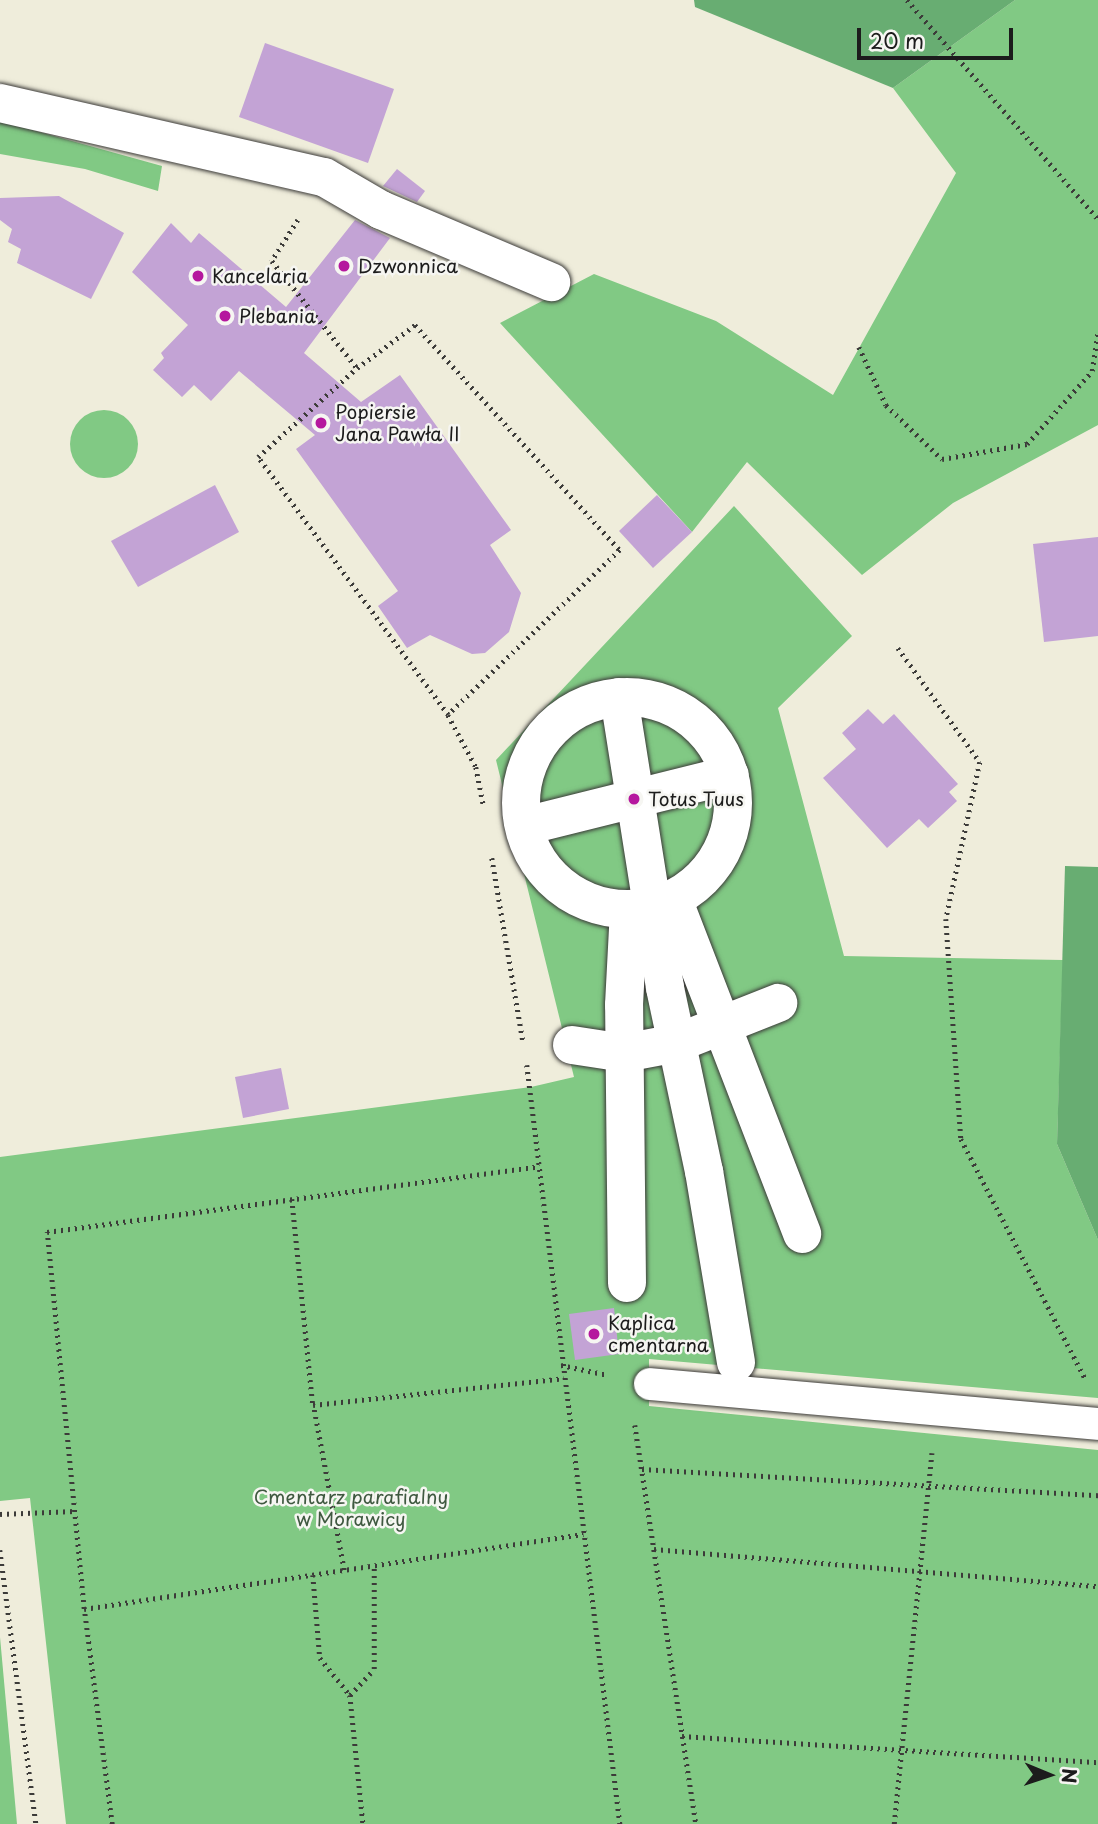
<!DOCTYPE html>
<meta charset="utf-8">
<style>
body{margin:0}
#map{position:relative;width:1098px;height:1824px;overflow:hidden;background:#efeddb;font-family:"Playpen Sans",sans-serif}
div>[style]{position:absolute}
.green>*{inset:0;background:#81c984}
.round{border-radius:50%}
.forest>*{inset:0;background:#68ad72}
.building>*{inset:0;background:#c3a3d5}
.path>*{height:4.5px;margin-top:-2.25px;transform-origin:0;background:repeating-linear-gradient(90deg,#3c3b39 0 2px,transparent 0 7px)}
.roads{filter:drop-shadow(0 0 2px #3c3b39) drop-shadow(0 0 2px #3c3b39)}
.service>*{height:32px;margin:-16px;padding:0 16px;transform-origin:16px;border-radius:16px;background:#fff}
.pedestrian>*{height:38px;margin:-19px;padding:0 19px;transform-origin:19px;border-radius:19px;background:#fff}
.pedestrian>.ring{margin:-19px;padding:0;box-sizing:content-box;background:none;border:38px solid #fff;border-radius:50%}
.minor>*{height:38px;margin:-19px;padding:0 19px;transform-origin:19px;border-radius:19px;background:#fff}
.dots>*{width:19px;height:19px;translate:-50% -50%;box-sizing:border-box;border:4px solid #f6f6f2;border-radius:50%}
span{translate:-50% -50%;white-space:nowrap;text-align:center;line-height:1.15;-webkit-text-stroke:5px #f6f6f2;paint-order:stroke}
.poi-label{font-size:19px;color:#1c1c1c}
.left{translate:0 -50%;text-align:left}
.park-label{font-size:19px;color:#3f5940}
.north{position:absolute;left:1014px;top:1740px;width:70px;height:70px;-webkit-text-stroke:5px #f6f6f2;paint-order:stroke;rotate:92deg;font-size:19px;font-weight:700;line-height:28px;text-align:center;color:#1c1c1c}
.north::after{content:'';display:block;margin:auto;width:24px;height:32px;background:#1c1c1c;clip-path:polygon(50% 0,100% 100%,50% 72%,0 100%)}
.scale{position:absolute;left:857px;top:28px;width:156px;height:32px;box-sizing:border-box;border:4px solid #1c1c1c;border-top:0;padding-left:9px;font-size:21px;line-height:24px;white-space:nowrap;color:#1c1c1c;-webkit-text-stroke:5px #f6f6f2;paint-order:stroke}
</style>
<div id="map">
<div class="green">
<i style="clip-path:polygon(1015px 0,1098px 0,1098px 425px,953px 503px,862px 575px,747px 462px,692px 532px,500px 323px,594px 274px,716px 321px,833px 395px,956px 173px,893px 88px)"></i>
<i style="clip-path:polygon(0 121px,162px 166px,158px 191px,85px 169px,0 154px)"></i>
<i class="round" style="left:70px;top:410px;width:68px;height:68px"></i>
<i style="clip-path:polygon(734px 506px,852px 636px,778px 708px,844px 956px,1063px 960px,1057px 1144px,1098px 1240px,1098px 1398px,649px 1359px,649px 1406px,1098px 1450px,1098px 1824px,66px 1824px,30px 1498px,0 1501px,0 1157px,531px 1087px,574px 1077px,496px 760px)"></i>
<i style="clip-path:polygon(0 1637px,17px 1824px,0 1824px)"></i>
</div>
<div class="forest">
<i style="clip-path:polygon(694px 0,1015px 0,893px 88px,695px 7px)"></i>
<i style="clip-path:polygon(1065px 866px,1098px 867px,1098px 1240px,1057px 1144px)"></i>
</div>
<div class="building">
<i style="clip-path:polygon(265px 43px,394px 89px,368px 163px,239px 117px)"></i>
<i style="clip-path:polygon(397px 169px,425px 191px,417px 202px,383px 186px)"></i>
<i style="clip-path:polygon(59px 196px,124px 233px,91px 299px,17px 263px,21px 249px,8px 242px,12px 229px,0 220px,0 198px)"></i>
<i style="clip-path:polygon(355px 220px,390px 238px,304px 353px,361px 402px,400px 375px,511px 530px,490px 545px,521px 593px,509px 632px,485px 653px,472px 654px,430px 635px,407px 648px,378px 606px,398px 591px,296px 449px,315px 435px,239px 371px,211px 401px,194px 385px,182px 397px,153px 370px,164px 358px,161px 353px,188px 325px,132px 272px,171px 223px,191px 243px,199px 233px,286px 307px)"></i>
<i style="clip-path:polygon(215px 485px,239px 532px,138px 587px,111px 541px)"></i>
<i style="clip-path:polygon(657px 495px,692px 532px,653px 568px,619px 531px)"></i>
<i style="clip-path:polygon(1098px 537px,1098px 636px,1044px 642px,1033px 544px)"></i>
<i style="clip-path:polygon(868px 709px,883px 724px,894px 714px,958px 784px,949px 792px,957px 801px,928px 828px,919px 819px,887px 848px,823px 778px,856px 749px,842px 733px)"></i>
<i style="clip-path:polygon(281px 1068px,289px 1109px,243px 1118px,235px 1077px)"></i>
<i style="clip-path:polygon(614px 1308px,619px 1354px,575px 1360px,569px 1314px)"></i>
</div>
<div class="path">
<i style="left:907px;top:0;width:291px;rotate:48.9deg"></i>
<i style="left:298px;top:220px;width:49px;rotate:122.4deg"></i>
<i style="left:272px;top:261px;width:137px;rotate:51.5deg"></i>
<i style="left:415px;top:325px;width:304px;rotate:47.7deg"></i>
<i style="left:620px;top:550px;width:238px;rotate:136.2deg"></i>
<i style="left:448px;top:715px;width:320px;rotate:-126.4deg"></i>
<i style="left:258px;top:457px;width:133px;rotate:-42deg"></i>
<i style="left:357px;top:368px;width:72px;rotate:-36.6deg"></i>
<i style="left:859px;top:347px;width:64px;rotate:65deg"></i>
<i style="left:886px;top:405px;width:78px;rotate:44deg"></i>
<i style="left:942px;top:459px;width:86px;rotate:-10deg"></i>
<i style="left:1027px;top:444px;width:98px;rotate:-48.3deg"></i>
<i style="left:1092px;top:371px;width:40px;rotate:-81.5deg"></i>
<i style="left:898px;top:648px;width:140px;rotate:54.3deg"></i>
<i style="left:980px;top:762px;width:161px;rotate:102.2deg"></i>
<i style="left:946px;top:919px;width:221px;rotate:86.1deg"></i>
<i style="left:961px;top:1139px;width:271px;rotate:62.6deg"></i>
<i style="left:448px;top:715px;width:59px;rotate:61.7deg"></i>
<i style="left:476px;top:767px;width:38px;rotate:79deg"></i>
<i style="left:492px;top:858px;width:187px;rotate:80.4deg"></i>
<i style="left:527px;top:1065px;width:765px;rotate:83.01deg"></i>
<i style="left:292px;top:1199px;width:207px;rotate:84.2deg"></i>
<i style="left:561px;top:1365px;width:48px;rotate:12deg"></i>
<i style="left:635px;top:1425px;width:404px;rotate:81.3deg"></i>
<i style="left:642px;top:1469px;width:457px;rotate:3.3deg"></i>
<i style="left:0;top:1514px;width:75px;rotate:-2.3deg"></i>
<i style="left:654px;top:1549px;width:446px;rotate:4.8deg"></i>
<i style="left:0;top:1550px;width:276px;rotate:82.5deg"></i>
<i style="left:344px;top:1570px;width:168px;rotate:-100.6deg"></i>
<i style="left:313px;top:1405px;width:252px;rotate:-6.1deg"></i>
<i style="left:313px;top:1575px;width:83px;rotate:85.2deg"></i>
<i style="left:320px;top:1658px;width:48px;rotate:51deg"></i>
<i style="left:350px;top:1695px;width:130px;rotate:84.2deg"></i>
<i style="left:84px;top:1609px;width:505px;rotate:-8.55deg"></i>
<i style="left:350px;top:1695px;width:35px;rotate:-47deg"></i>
<i style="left:374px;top:1669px;width:103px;rotate:-90deg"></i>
<i style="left:682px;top:1736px;width:417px;rotate:3.6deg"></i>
<i style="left:112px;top:1824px;width:217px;rotate:-97.4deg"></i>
<i style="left:84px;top:1609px;width:379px;rotate:-95.6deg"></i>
<i style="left:47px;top:1232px;width:497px;rotate:-7.6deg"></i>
<i style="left:894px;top:1824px;width:373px;rotate:-84.2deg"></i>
</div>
<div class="roads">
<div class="service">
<i style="left:650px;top:1384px;width:450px;rotate:5.1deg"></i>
</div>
<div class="pedestrian">
<i style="left:619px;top:697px;width:295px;rotate:81deg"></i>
<i style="left:665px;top:988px;width:187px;rotate:78deg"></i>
<i style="left:704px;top:1171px;width:194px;rotate:80.5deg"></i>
<i class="ring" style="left:521px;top:697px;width:174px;height:174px"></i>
<i style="left:525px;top:826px;width:211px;rotate:-14deg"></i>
<i style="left:673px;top:899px;width:359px;rotate:68.9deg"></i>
<i style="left:572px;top:1045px;width:53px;rotate:8.7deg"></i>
<i style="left:624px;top:1053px;width:54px;rotate:-10.7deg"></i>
<i style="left:677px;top:1043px;width:109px;rotate:-21.6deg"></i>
<i style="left:627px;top:1283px;width:278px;rotate:-90.6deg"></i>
<i style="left:624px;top:1005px;width:96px;rotate:-87deg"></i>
</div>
<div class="minor">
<i style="left:0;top:103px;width:332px;rotate:12.9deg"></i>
<i style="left:324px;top:177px;width:66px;rotate:30.1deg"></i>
<i style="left:381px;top:210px;width:185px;rotate:23deg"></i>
</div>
</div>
<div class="dots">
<i style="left:344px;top:266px;background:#b5179e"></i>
<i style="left:198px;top:276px;background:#b5179e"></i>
<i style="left:225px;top:316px;background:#b5179e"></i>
<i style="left:321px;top:423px;background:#b5179e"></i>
<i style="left:634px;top:799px;background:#b5179e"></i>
<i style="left:594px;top:1334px;background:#b5179e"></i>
</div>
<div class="poi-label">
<span class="left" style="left:358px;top:266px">Dzwonnica</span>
<span class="left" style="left:212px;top:276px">Kancelaria</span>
<span class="left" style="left:239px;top:316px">Plebania</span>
<span class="left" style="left:335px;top:423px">Popiersie<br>Jana Pawła II</span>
<span class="left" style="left:648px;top:799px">Totus Tuus</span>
<span class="left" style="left:608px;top:1334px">Kaplica<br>cmentarna</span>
</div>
<div class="park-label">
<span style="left:351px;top:1508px">Cmentarz parafialny<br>w Morawicy</span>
</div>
<div class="north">N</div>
<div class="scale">20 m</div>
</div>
